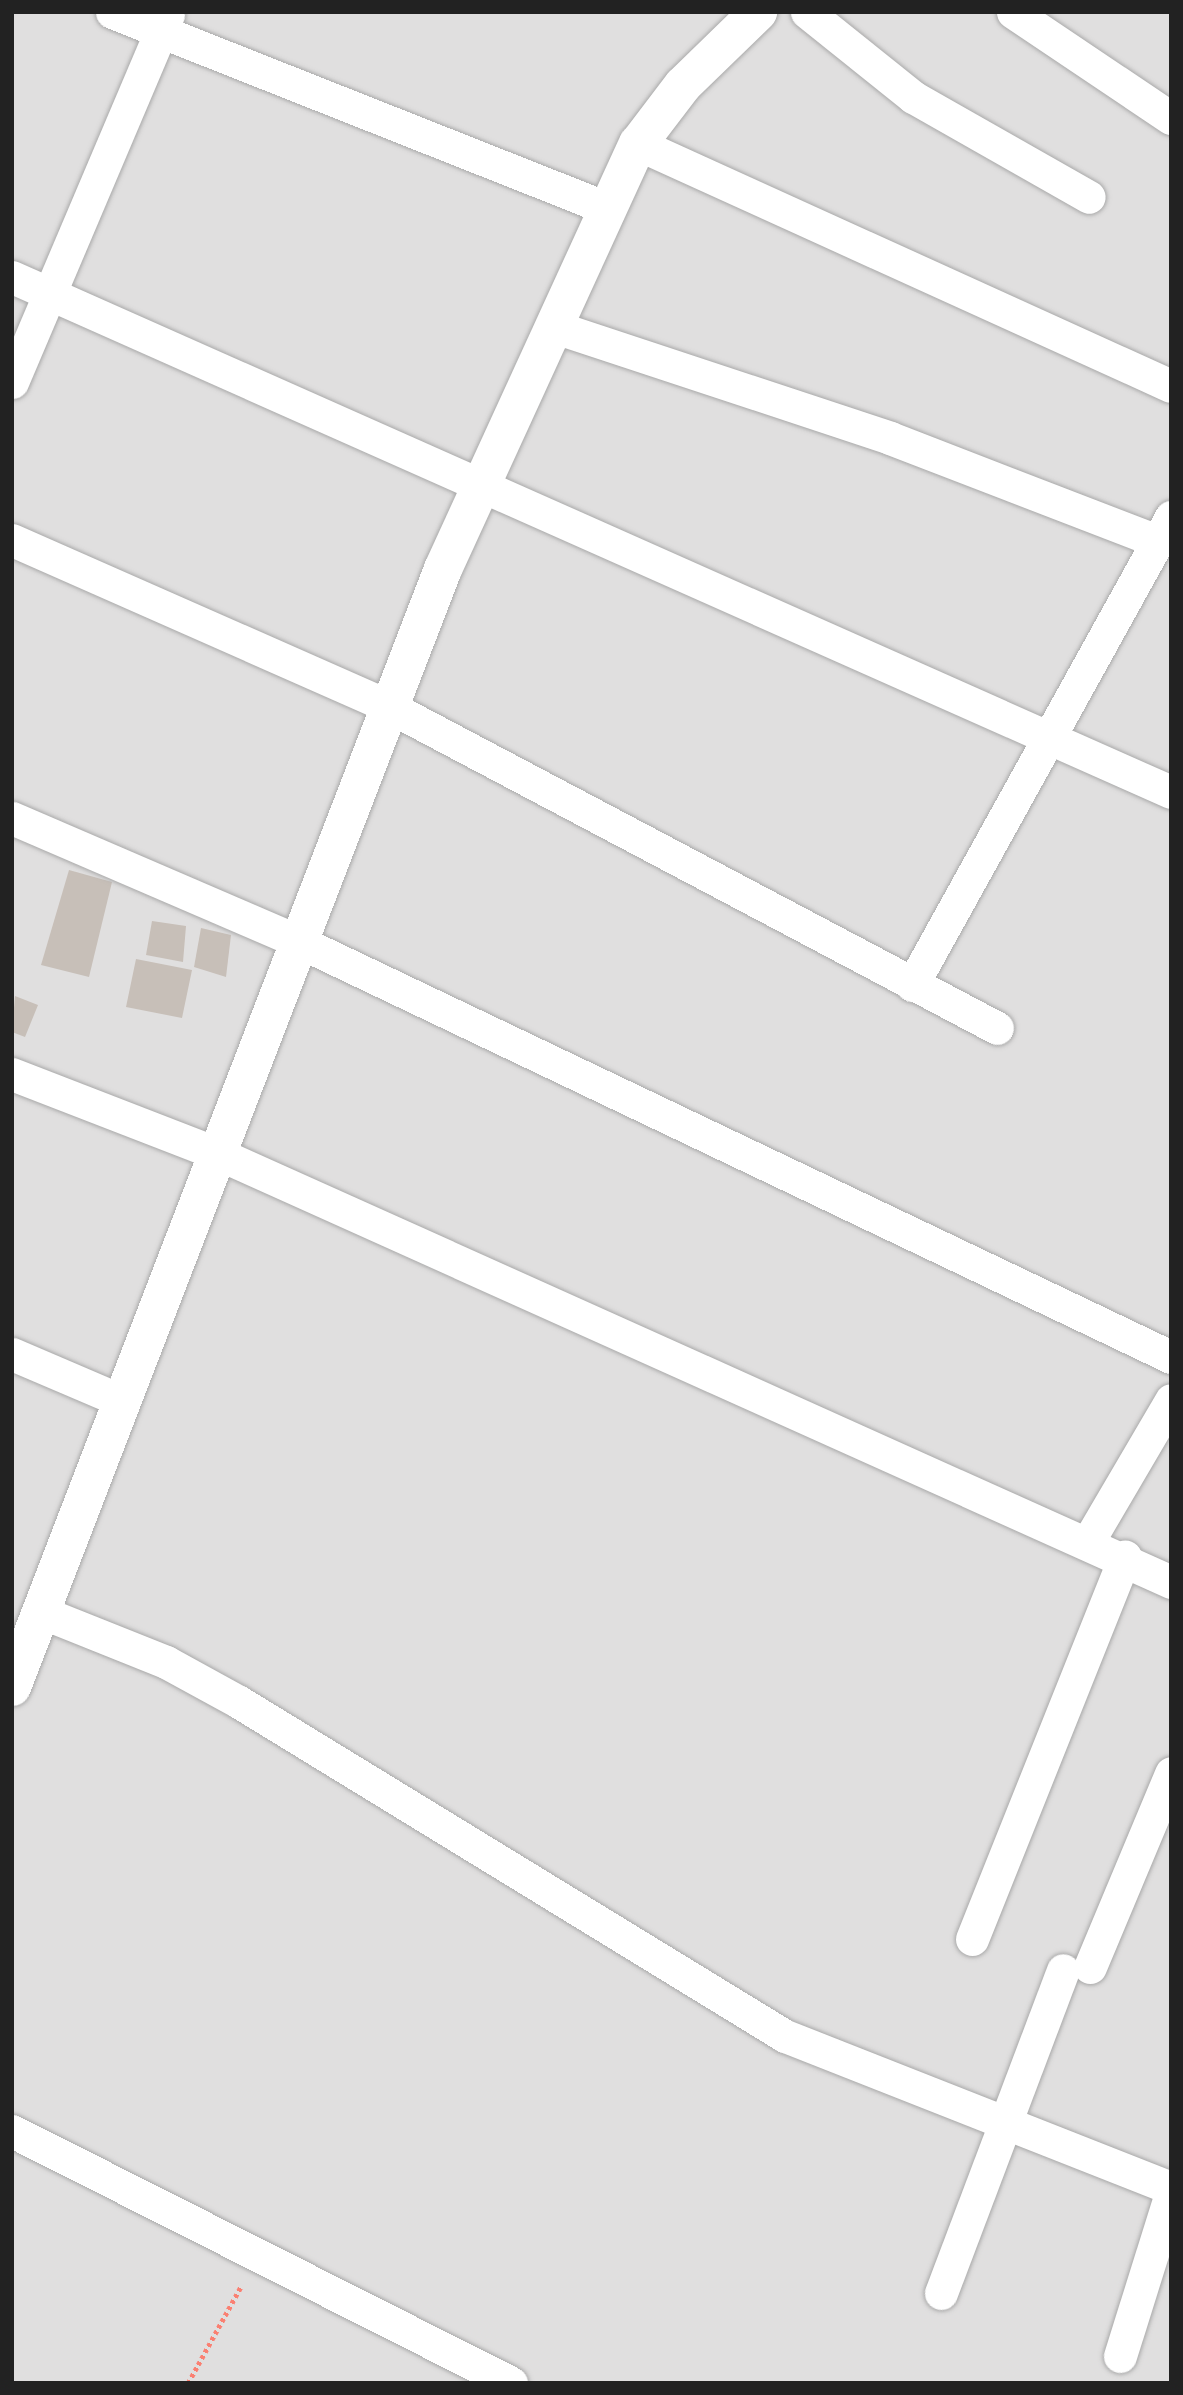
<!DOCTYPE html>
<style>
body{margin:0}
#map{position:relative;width:1183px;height:2395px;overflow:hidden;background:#f2efe9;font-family:Inter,sans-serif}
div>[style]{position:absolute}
.residential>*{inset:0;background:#e0dfdf}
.building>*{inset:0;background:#c7bfb8}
.path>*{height:4.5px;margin-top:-2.25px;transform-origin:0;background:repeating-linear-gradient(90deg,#fa8072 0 3.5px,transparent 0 7px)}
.roads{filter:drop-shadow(0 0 2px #a9a9a9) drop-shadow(0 0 2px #a9a9a9)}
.minor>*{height:33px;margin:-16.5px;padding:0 16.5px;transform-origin:16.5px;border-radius:16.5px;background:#fff}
.tertiary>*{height:38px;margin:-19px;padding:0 19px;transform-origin:19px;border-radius:19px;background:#fff}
span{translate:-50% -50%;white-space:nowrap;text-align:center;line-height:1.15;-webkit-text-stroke:7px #fff;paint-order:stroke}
.frame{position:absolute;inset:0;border:14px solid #222;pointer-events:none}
</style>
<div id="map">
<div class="residential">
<i style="clip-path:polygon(12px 12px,1171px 12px,1171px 2383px,12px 2383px)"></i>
</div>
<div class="building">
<i style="clip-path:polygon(69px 870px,112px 882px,89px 977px,41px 965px)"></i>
<i style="clip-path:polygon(152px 921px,186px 926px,183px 962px,146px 955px)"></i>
<i style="clip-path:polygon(201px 928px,231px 935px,226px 977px,194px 967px)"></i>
<i style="clip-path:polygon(136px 959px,192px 970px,182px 1018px,126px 1007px)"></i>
<i style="clip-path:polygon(15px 996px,38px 1005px,25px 1037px,12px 1032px)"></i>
</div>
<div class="path">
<i style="left:188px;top:2383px;width:111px;rotate:-61.3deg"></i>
</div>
<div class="roads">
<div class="minor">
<i style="left:112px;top:12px;width:535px;rotate:21.62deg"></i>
<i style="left:807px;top:12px;width:136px;rotate:38.7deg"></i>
<i style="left:913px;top:97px;width:202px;rotate:29.6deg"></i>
<i style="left:1013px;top:12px;width:190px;rotate:33.9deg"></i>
<i style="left:638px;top:144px;width:585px;rotate:24.42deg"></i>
<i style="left:12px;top:277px;width:1268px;rotate:23.96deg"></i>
<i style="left:552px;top:326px;width:356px;rotate:18.3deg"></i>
<i style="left:890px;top:438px;width:286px;rotate:21.1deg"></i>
<i style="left:12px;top:382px;width:399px;rotate:-67deg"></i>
<i style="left:12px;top:540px;width:409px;rotate:23.8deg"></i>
<i style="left:386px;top:705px;width:691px;rotate:27.86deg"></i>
<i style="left:12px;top:818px;width:314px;rotate:23.3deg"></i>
<i style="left:300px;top:942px;width:965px;rotate:25.48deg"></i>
<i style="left:912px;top:985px;width:535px;rotate:-61.04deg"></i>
<i style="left:12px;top:1074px;width:224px;rotate:21.2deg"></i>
<i style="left:221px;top:1155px;width:1042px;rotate:24.2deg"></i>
<i style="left:12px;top:1354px;width:120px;rotate:23.1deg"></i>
<i style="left:1089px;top:1540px;width:162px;rotate:-59.6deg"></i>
<i style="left:41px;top:1612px;width:135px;rotate:21.8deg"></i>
<i style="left:166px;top:1662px;width:83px;rotate:28.7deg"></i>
<i style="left:239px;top:1702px;width:640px;rotate:31.46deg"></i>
<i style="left:785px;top:2036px;width:415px;rotate:21.5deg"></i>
<i style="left:972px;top:1939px;width:412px;rotate:-68.2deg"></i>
<i style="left:1090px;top:1967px;width:210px;rotate:-67.3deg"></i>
<i style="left:12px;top:2131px;width:559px;rotate:26.79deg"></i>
<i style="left:941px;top:2293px;width:345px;rotate:-69.3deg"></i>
<i style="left:1120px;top:2356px;width:171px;rotate:-72.6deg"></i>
</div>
<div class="tertiary">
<i style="left:12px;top:1687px;width:1198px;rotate:-68.92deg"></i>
<i style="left:443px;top:569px;width:468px;rotate:-65.4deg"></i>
<i style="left:638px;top:144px;width:74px;rotate:-52.7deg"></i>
<i style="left:683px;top:85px;width:105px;rotate:-44.2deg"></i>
</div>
</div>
<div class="frame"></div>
</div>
